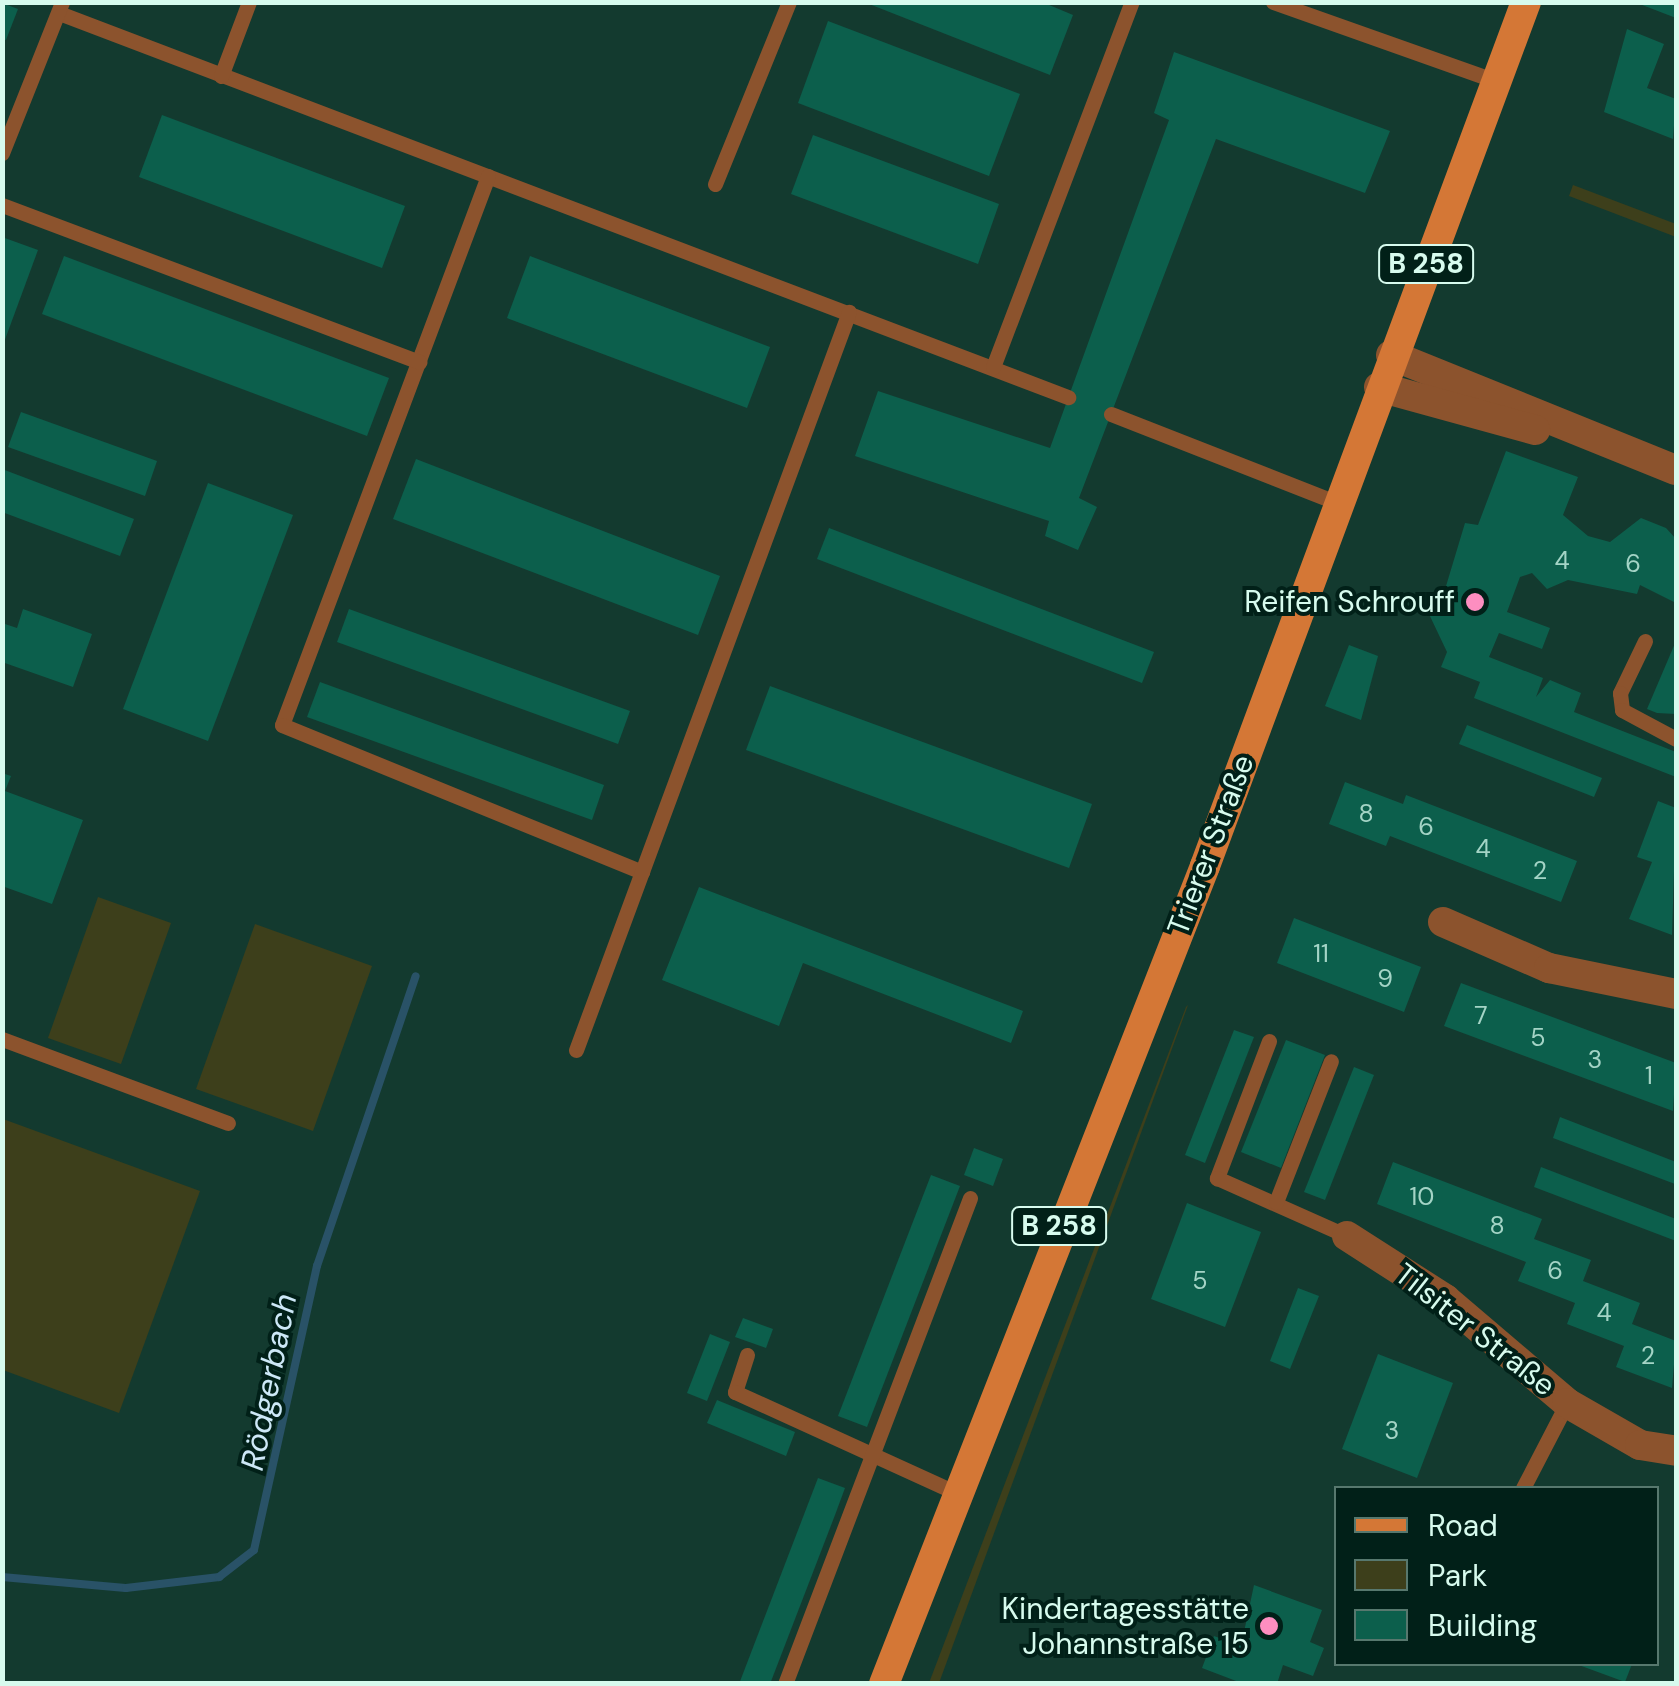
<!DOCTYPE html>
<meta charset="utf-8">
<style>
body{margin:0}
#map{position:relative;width:1679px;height:1686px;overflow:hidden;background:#133a2f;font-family:"DM Sans",sans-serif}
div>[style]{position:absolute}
.green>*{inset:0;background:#3d3f1b}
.stream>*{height:8px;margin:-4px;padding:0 4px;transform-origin:4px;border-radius:4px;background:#295267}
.building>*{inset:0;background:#0c5f4c}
.lane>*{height:15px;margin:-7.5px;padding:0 7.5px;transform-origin:7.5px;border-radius:7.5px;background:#8c532d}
.street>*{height:30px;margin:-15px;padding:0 15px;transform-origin:15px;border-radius:15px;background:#8c532d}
.primary>*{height:30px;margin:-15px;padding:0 15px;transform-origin:15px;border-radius:15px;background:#d47736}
.dots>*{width:28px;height:28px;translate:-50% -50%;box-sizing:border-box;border:5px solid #012018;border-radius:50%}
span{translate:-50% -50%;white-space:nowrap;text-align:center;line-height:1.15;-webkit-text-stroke:8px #012018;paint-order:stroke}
.number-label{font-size:25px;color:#a4d4c6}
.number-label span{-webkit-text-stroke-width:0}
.shield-label span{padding:2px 8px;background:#012018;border:2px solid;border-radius:8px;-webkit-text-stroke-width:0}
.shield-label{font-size:28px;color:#d7fbee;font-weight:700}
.poi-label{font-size:30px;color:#d7fbee}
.right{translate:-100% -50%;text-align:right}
.street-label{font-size:30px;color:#d7fbee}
.water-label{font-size:32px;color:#cde8f7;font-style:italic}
.frame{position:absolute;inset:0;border:5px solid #d7fbee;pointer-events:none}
.legend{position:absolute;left:1334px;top:1486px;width:325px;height:180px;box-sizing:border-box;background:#012018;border:2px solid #57786e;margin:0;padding:12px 18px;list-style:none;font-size:30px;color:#d7fbee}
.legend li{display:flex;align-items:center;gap:20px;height:50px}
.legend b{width:50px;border:2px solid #57786e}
</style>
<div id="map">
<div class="green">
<i style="clip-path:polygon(1573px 185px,1676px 224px,1676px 237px,1569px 196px)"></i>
<i style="clip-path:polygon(98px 897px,171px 923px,121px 1064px,48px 1038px)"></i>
<i style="clip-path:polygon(255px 924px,372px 966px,313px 1131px,196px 1089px)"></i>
<i style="clip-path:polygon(1188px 1005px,939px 1683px,929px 1683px,1186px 1007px)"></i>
<i style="clip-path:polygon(3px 1119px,200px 1191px,119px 1413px,3px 1370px)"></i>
</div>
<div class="stream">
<i style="left:2px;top:1577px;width:124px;rotate:5.1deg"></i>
<i style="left:126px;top:1588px;width:94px;rotate:-6.7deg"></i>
<i style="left:219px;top:1577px;width:44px;rotate:-37.6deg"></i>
<i style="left:254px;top:1550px;width:291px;rotate:-77.5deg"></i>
<i style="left:317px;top:1266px;width:306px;rotate:-71.2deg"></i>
</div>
<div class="building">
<i style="clip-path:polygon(864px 2px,1042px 2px,1073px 15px,1050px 75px)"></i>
<i style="clip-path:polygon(1637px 2px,1676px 2px,1676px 18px,1637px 3px)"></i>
<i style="clip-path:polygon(2px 3px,18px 9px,6px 40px,2px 39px)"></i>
<i style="clip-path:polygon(828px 21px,1020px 94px,989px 176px,798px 103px)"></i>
<i style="clip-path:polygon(1627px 29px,1664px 44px,1647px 88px,1676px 99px,1673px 139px,1604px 112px)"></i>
<i style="clip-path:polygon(1174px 52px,1390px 131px,1365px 193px,1216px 139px,1079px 498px,1097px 507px,1078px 550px,1045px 536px,1049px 521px,855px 456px,878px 391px,1050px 448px,1169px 120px,1154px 113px)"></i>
<i style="clip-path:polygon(162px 115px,405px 206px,382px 268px,139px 177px)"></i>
<i style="clip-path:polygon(813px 135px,999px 204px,978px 264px,791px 194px)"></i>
<i style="clip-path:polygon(2px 237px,38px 250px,3px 345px,2px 345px)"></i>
<i style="clip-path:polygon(64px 256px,389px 378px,367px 436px,42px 314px)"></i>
<i style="clip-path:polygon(530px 256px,770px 347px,747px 408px,507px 318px)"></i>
<i style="clip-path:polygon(21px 412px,157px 461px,145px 496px,8px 447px)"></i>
<i style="clip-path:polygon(1506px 451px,1578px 477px,1563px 515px,1588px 536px,1610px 542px,1641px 518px,1666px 528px,1676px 539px,1676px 603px,1640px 585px,1637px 594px,1568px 580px,1547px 589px,1532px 573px,1520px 577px,1507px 612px,1550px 628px,1542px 649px,1499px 633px,1489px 657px,1543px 678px,1536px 697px,1550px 680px,1581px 693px,1574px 712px,1676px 752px,1676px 777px,1474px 698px,1480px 682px,1441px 667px,1447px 652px,1428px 612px,1440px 606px,1465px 523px,1478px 525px)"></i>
<i style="clip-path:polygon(416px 459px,720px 576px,698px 635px,393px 519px)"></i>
<i style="clip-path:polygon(2px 469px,134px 519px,120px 556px,2px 512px)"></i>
<i style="clip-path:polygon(208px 483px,293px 515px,208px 741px,123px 709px)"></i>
<i style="clip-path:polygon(829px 528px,1154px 652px,1142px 683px,817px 559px)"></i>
<i style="clip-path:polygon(23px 609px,92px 634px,73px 687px,2px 662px,2px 623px,17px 628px)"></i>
<i style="clip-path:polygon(349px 609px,630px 711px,618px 744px,337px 642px)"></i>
<i style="clip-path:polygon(1676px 641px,1676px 714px,1657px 713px,1647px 709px)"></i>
<i style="clip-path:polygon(1349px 645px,1378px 656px,1361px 720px,1325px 706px)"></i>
<i style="clip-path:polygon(320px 682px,604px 785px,592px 820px,307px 717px)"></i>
<i style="clip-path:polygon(770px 686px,1092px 804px,1069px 868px,746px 750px)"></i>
<i style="clip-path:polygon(1467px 725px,1602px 778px,1594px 797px,1459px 744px)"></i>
<i style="clip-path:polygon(2px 773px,11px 776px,5px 791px,83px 820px,52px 904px,2px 886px)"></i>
<i style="clip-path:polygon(1345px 782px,1403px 804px,1406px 795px,1577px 861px,1561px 902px,1390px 836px,1386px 846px,1329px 824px)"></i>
<i style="clip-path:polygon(1658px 801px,1676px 808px,1672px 935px,1629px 919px,1652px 862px,1637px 857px)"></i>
<i style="clip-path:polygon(699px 887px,1023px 1011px,1011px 1043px,803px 963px,779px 1026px,662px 980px)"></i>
<i style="clip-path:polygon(1294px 918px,1421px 967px,1404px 1012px,1277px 963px)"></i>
<i style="clip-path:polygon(1461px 983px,1676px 1063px,1673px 1111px,1444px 1026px)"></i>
<i style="clip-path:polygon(1234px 1030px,1254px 1037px,1205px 1163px,1185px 1155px)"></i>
<i style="clip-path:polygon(1286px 1040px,1325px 1055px,1281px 1168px,1241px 1152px)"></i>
<i style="clip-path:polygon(1354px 1067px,1374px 1075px,1325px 1200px,1304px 1192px)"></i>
<i style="clip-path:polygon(1560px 1117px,1676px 1162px,1675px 1184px,1553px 1138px)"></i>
<i style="clip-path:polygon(974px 1148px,1003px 1159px,993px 1186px,964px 1175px)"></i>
<i style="clip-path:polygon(1393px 1162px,1542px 1219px,1534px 1239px,1591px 1260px,1583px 1281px,1640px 1303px,1632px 1324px,1676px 1341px,1672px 1388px,1616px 1367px,1624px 1346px,1567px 1324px,1575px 1303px,1518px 1281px,1526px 1262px,1377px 1204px)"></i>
<i style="clip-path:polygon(1541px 1167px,1676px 1219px,1676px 1241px,1534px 1187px)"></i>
<i style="clip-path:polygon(931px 1175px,960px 1186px,867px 1427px,838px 1416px)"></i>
<i style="clip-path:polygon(1187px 1203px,1261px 1232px,1225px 1327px,1151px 1299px)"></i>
<i style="clip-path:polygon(1298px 1288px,1319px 1296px,1290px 1369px,1270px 1361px)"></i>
<i style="clip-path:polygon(743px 1318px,773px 1329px,766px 1348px,735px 1337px)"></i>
<i style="clip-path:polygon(710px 1334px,730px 1342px,707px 1401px,687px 1393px)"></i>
<i style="clip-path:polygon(1378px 1354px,1453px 1383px,1417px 1478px,1342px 1449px)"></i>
<i style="clip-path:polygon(717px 1400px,795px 1432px,786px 1456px,707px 1423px)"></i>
<i style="clip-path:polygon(818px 1478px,845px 1488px,835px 1515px,770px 1684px,739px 1684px)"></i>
<i style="clip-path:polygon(1254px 1585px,1322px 1610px,1310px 1642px,1324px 1648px,1313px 1676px,1283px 1665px,1277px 1684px,1244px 1684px,1202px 1668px,1214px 1636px,1241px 1646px)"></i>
<i style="clip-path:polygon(1576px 1664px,1632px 1664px,1625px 1682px)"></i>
</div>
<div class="lane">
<i style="left:1273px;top:2px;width:237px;rotate:19.5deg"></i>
<i style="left:59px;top:13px;width:1080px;rotate:20.84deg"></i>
<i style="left:221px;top:76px;width:79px;rotate:-69.3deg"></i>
<i style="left:2px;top:153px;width:162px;rotate:-68.3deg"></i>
<i style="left:488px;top:176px;width:586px;rotate:110.57deg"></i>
<i style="left:282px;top:725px;width:389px;rotate:22.2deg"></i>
<i style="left:715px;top:184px;width:196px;rotate:-67.9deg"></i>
<i style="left:2px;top:205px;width:446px;rotate:20.6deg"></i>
<i style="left:993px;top:367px;width:391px;rotate:-69.2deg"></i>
<i style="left:1111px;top:414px;width:241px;rotate:21.4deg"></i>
<i style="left:1645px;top:641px;width:58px;rotate:115.7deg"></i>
<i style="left:1620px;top:693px;width:17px;rotate:83deg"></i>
<i style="left:1622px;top:710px;width:61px;rotate:28.2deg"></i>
<i style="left:2px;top:1039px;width:241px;rotate:20.4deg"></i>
<i style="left:1269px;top:1041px;width:147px;rotate:110.8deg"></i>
<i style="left:1217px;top:1178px;width:142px;rotate:24deg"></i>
<i style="left:576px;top:1050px;width:787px;rotate:-69.7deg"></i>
<i style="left:1276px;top:1202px;width:151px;rotate:-68.7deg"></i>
<i style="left:747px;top:1355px;width:39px;rotate:108deg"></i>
<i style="left:735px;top:1392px;width:244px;rotate:24.5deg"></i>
<i style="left:1523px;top:1488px;width:96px;rotate:-62.6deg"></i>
<i style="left:785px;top:1684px;width:520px;rotate:-69.16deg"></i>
</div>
<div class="street">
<i style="left:1391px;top:355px;width:307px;rotate:22deg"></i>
<i style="left:1379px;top:387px;width:162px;rotate:15.4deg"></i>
<i style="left:1443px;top:922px;width:116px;rotate:23.5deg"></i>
<i style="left:1549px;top:968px;width:130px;rotate:11.6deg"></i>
<i style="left:1347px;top:1236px;width:117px;rotate:32.7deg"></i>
<i style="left:1445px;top:1299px;width:160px;rotate:40.4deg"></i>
<i style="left:1567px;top:1403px;width:84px;rotate:29.9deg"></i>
<i style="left:1640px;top:1445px;width:36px;rotate:9deg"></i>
</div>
<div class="primary">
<i style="left:884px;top:1684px;width:879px;rotate:-68.57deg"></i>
<i style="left:1205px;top:866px;width:922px;rotate:-69.62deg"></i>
</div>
<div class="dots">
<i style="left:1475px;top:602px;background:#fd8ec0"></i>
<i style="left:1269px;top:1626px;background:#fd8ec0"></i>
</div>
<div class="number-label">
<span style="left:1562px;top:561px">4</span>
<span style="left:1633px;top:564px">6</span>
<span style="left:1366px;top:814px">8</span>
<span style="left:1426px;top:827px">6</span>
<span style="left:1483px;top:849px">4</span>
<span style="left:1540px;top:871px">2</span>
<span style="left:1321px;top:954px">11</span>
<span style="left:1385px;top:979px">9</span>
<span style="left:1481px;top:1016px">7</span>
<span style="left:1538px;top:1038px">5</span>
<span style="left:1595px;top:1060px">3</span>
<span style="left:1649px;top:1076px">1</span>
<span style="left:1422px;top:1197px">10</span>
<span style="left:1497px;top:1226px">8</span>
<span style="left:1555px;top:1271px">6</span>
<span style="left:1200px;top:1281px">5</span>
<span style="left:1604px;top:1313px">4</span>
<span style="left:1648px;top:1356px">2</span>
<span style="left:1392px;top:1431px">3</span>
</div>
<div class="shield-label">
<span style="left:1426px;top:264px">B 258</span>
<span style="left:1059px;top:1226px">B 258</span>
</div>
<div class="poi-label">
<span class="right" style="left:1455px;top:602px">Reifen Schrouff</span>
<span class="right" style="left:1249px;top:1626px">Kindertagesstätte<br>Johannstraße 15</span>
</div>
<div class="street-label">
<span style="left:1211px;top:845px;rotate:-69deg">Trierer Straße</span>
<span style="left:1475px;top:1330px;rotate:38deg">Tilsiter Straße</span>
</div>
<div class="water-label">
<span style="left:269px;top:1382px;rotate:-79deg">Rödgerbach</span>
</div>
<div class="frame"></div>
<ul class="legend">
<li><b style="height:12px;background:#d47736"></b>Road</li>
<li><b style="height:28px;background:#3d3f1b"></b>Park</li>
<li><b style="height:28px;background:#0c5f4c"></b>Building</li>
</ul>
</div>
